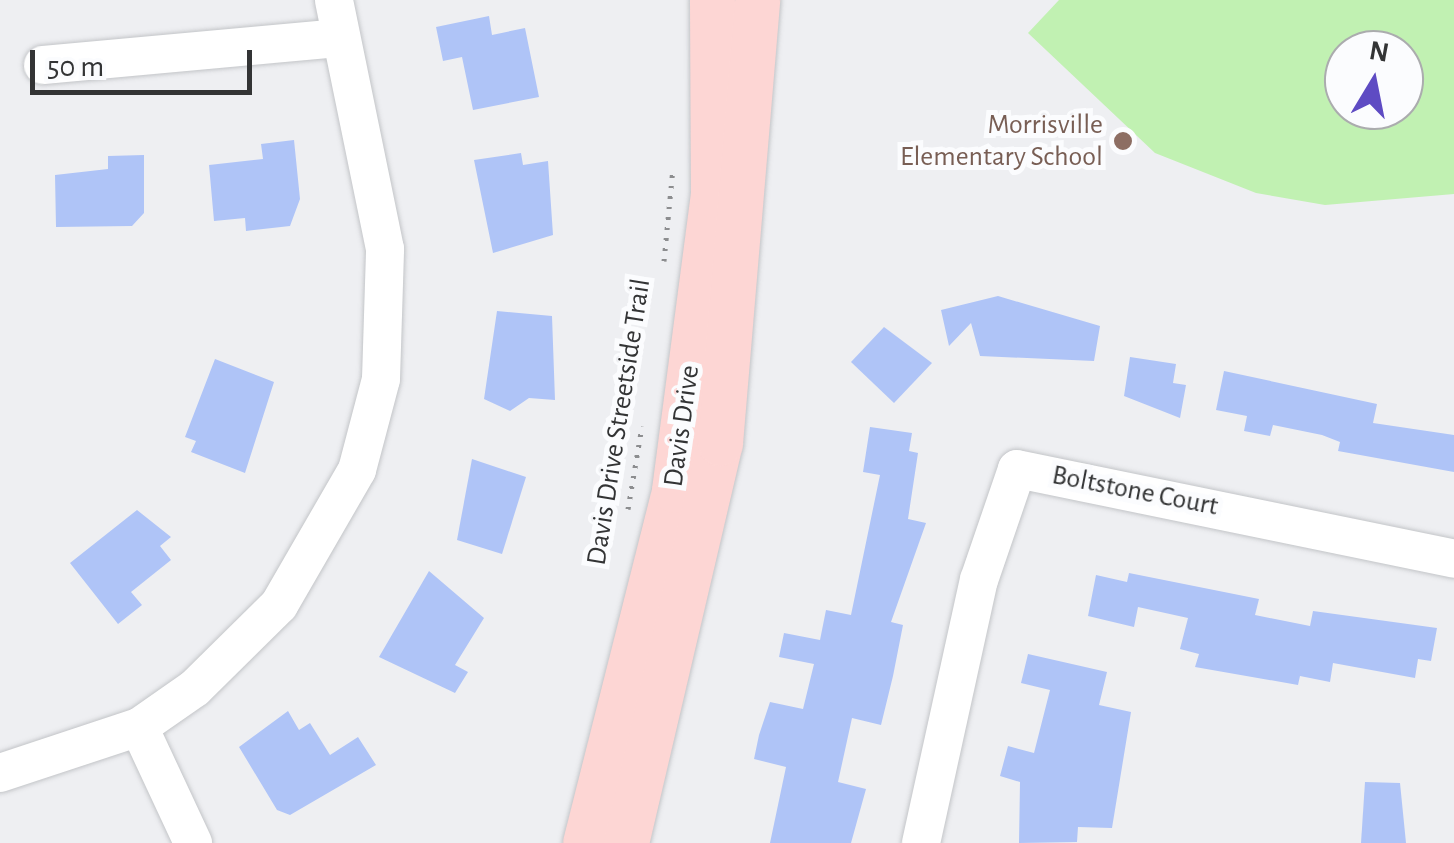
<!DOCTYPE html>
<style>
body{margin:0}
#map{position:relative;width:1454px;height:843px;overflow:hidden;background:#eeeff2;font-family:"Alegreya Sans",sans-serif}
div>[style]{position:absolute}
.green>*{inset:0;background:#c1f1b2}
.building>*{inset:0;background:#afc4f7}
.path>*{height:5px;margin-top:-2.5px;transform-origin:0;background:repeating-linear-gradient(90deg,#8c8d8f 0 2.5px,transparent 0 10.5px)}
.roads{filter:drop-shadow(0 0 2px #c3c5c8) drop-shadow(0 0 2px #c3c5c8)}
.minor>*{height:38px;margin:-19px;padding:0 19px;transform-origin:19px;border-radius:19px;background:#fff}
.major>*{height:45px;margin:-22.5px;padding:0 22.5px;transform-origin:22.5px;border-radius:22.5px;background:#fdd6d4}
.dots>*{width:28px;height:28px;translate:-50% -50%;box-sizing:border-box;border:5px solid #fbfcfe;border-radius:50%}
span{translate:-50% -50%;white-space:nowrap;text-align:center;line-height:1.15;-webkit-text-stroke:10px #fbfcfe;paint-order:stroke}
.education-label{font-size:28px;color:#785e54}
.right{translate:-100% -50%;text-align:right}
.street-label{font-size:28px;color:#333435}
.north{position:absolute;left:1324px;top:30px;width:100px;height:100px;box-sizing:border-box;background:#fbfcfe;border:2px solid #abacae;border-radius:50%;rotate:10deg;font-size:28px;font-weight:700;line-height:40px;text-align:center;color:#333435}
.north::after{content:'';display:block;margin:auto;width:35px;height:45px;background:#5e4bc3;clip-path:polygon(50% 0,100% 100%,50% 72%,0 100%)}
.scale{position:absolute;left:30px;top:50px;width:222px;height:45px;box-sizing:border-box;border:5px solid #333435;border-top:0;padding-left:12px;font-size:30px;line-height:35px;white-space:nowrap;color:#333435;-webkit-text-stroke:8px #fbfcfe;paint-order:stroke}
</style>
<div id="map">
<div class="green">
<i style="clip-path:polygon(evenodd,1059px 0,1454px 0,1454px 194px,1325px 205px,1256px 193px,1155px 153px,1028px 33px,1059px 0,1344px 50px,1404px 50px,1404px 110px,1344px 110px,1344px 50px)"></i>
</div>
<div class="building">
<i style="clip-path:polygon(489px 16px,492px 35px,525px 28px,539px 97px,473px 110px,462px 57px,443px 61px,436px 27px)"></i>
<i style="clip-path:polygon(294px 140px,300px 199px,290px 226px,246px 231px,245px 218px,214px 221px,209px 165px,263px 159px,261px 144px)"></i>
<i style="clip-path:polygon(521px 153px,523px 165px,548px 161px,553px 235px,493px 253px,474px 160px)"></i>
<i style="clip-path:polygon(144px 155px,144px 213px,132px 226px,56px 227px,55px 175px,108px 169px,108px 156px)"></i>
<i style="clip-path:polygon(998px 296px,1100px 326px,1094px 361px,980px 356px,971px 323px,949px 346px,941px 310px)"></i>
<i style="clip-path:polygon(497px 311px,552px 316px,555px 400px,529px 398px,510px 411px,484px 399px)"></i>
<i style="clip-path:polygon(884px 327px,932px 363px,894px 403px,851px 362px)"></i>
<i style="clip-path:polygon(1130px 357px,1176px 364px,1173px 383px,1186px 385px,1180px 418px,1124px 396px)"></i>
<i style="clip-path:polygon(215px 359px,274px 382px,245px 473px,191px 452px,196px 441px,185px 437px)"></i>
<i style="clip-path:polygon(1224px 371px,1377px 404px,1373px 423px,1454px 435px,1454px 472px,1338px 451px,1340px 442px,1322px 435px,1273px 425px,1270px 436px,1244px 431px,1247px 416px,1216px 410px)"></i>
<i style="clip-path:polygon(870px 427px,912px 433px,909px 451px,918px 453px,908px 519px,926px 523px,891px 622px,903px 625px,893px 676px,881px 725px,852px 718px,838px 782px,866px 789px,851px 843px,770px 843px,786px 767px,754px 759px,759px 735px,770px 702px,803px 709px,814px 664px,779px 657px,784px 633px,820px 640px,826px 610px,851px 615px,880px 475px,863px 472px)"></i>
<i style="clip-path:polygon(472px 459px,526px 477px,502px 554px,457px 540px)"></i>
<i style="clip-path:polygon(137px 510px,171px 537px,160px 546px,171px 560px,131px 592px,142px 605px,118px 624px,70px 563px)"></i>
<i style="clip-path:polygon(429px 571px,484px 618px,455px 665px,468px 672px,455px 693px,379px 657px)"></i>
<i style="clip-path:polygon(1129px 573px,1259px 599px,1255px 615px,1310px 626px,1313px 611px,1437px 628px,1431px 661px,1418px 659px,1415px 678px,1333px 663px,1330px 682px,1300px 676px,1298px 685px,1195px 667px,1199px 654px,1180px 649px,1188px 618px,1138px 607px,1134px 627px,1088px 616px,1096px 575px,1127px 582px)"></i>
<i style="clip-path:polygon(1028px 654px,1107px 672px,1099px 705px,1131px 712px,1112px 828px,1078px 827px,1077px 842px,1019px 843px,1020px 782px,1000px 776px,1008px 746px,1034px 753px,1050px 690px,1021px 683px)"></i>
<i style="clip-path:polygon(288px 711px,299px 730px,310px 723px,330px 755px,358px 737px,376px 765px,290px 815px,277px 810px,239px 747px)"></i>
<i style="clip-path:polygon(1365px 782px,1400px 783px,1406px 843px,1361px 843px)"></i>
</div>
<div class="path">
<i style="left:664px;top:261px;width:93px;rotate:-84.5deg"></i>
<i style="left:628px;top:509px;width:84px;rotate:-80.4deg"></i>
</div>
<div class="roads">
<div class="minor">
<i style="left:43px;top:65px;width:299px;rotate:-5.2deg"></i>
<i style="left:139px;top:727px;width:128px;rotate:65deg"></i>
<i style="left:0;top:773px;width:146px;rotate:-18.3deg"></i>
<i style="left:139px;top:727px;width:68px;rotate:-34.9deg"></i>
<i style="left:195px;top:688px;width:118px;rotate:-44.7deg"></i>
<i style="left:279px;top:605px;width:156px;rotate:-60deg"></i>
<i style="left:357px;top:470px;width:94px;rotate:-75.2deg"></i>
<i style="left:381px;top:379px;width:130px;rotate:-88.2deg"></i>
<i style="left:385px;top:249px;width:254px;rotate:-101.6deg"></i>
<i style="left:921px;top:843px;width:269px;rotate:-77.6deg"></i>
<i style="left:979px;top:580px;width:117px;rotate:-71.1deg"></i>
<i style="left:1017px;top:469px;width:446px;rotate:11.6deg"></i>
</div>
<div class="major">
<i style="left:585px;top:843px;width:364px;rotate:-75.8deg"></i>
<i style="left:674px;top:490px;width:298px;rotate:-82.5deg"></i>
<i style="left:713px;top:195px;width:195px;rotate:-90.3deg"></i>
<i style="left:626px;top:843px;width:411px;rotate:-76.8deg"></i>
<i style="left:720px;top:443px;width:445px;rotate:-85.2deg"></i>
</div>
</div>
<div class="dots">
<i style="left:1123px;top:141px;background:#8d6e63"></i>
</div>
<div class="education-label">
<span class="right" style="left:1103px;top:141px">Morrisville<br>Elementary School</span>
</div>
<div class="street-label">
<span style="left:619px;top:422px;rotate:-81deg">Davis Drive Streetside Trail</span>
<span style="left:682px;top:426px;rotate:-82deg">Davis Drive</span>
<span style="left:1135px;top:491px;rotate:11deg">Boltstone Court</span>
</div>
<div class="north">N</div>
<div class="scale">50 m</div>
</div>
